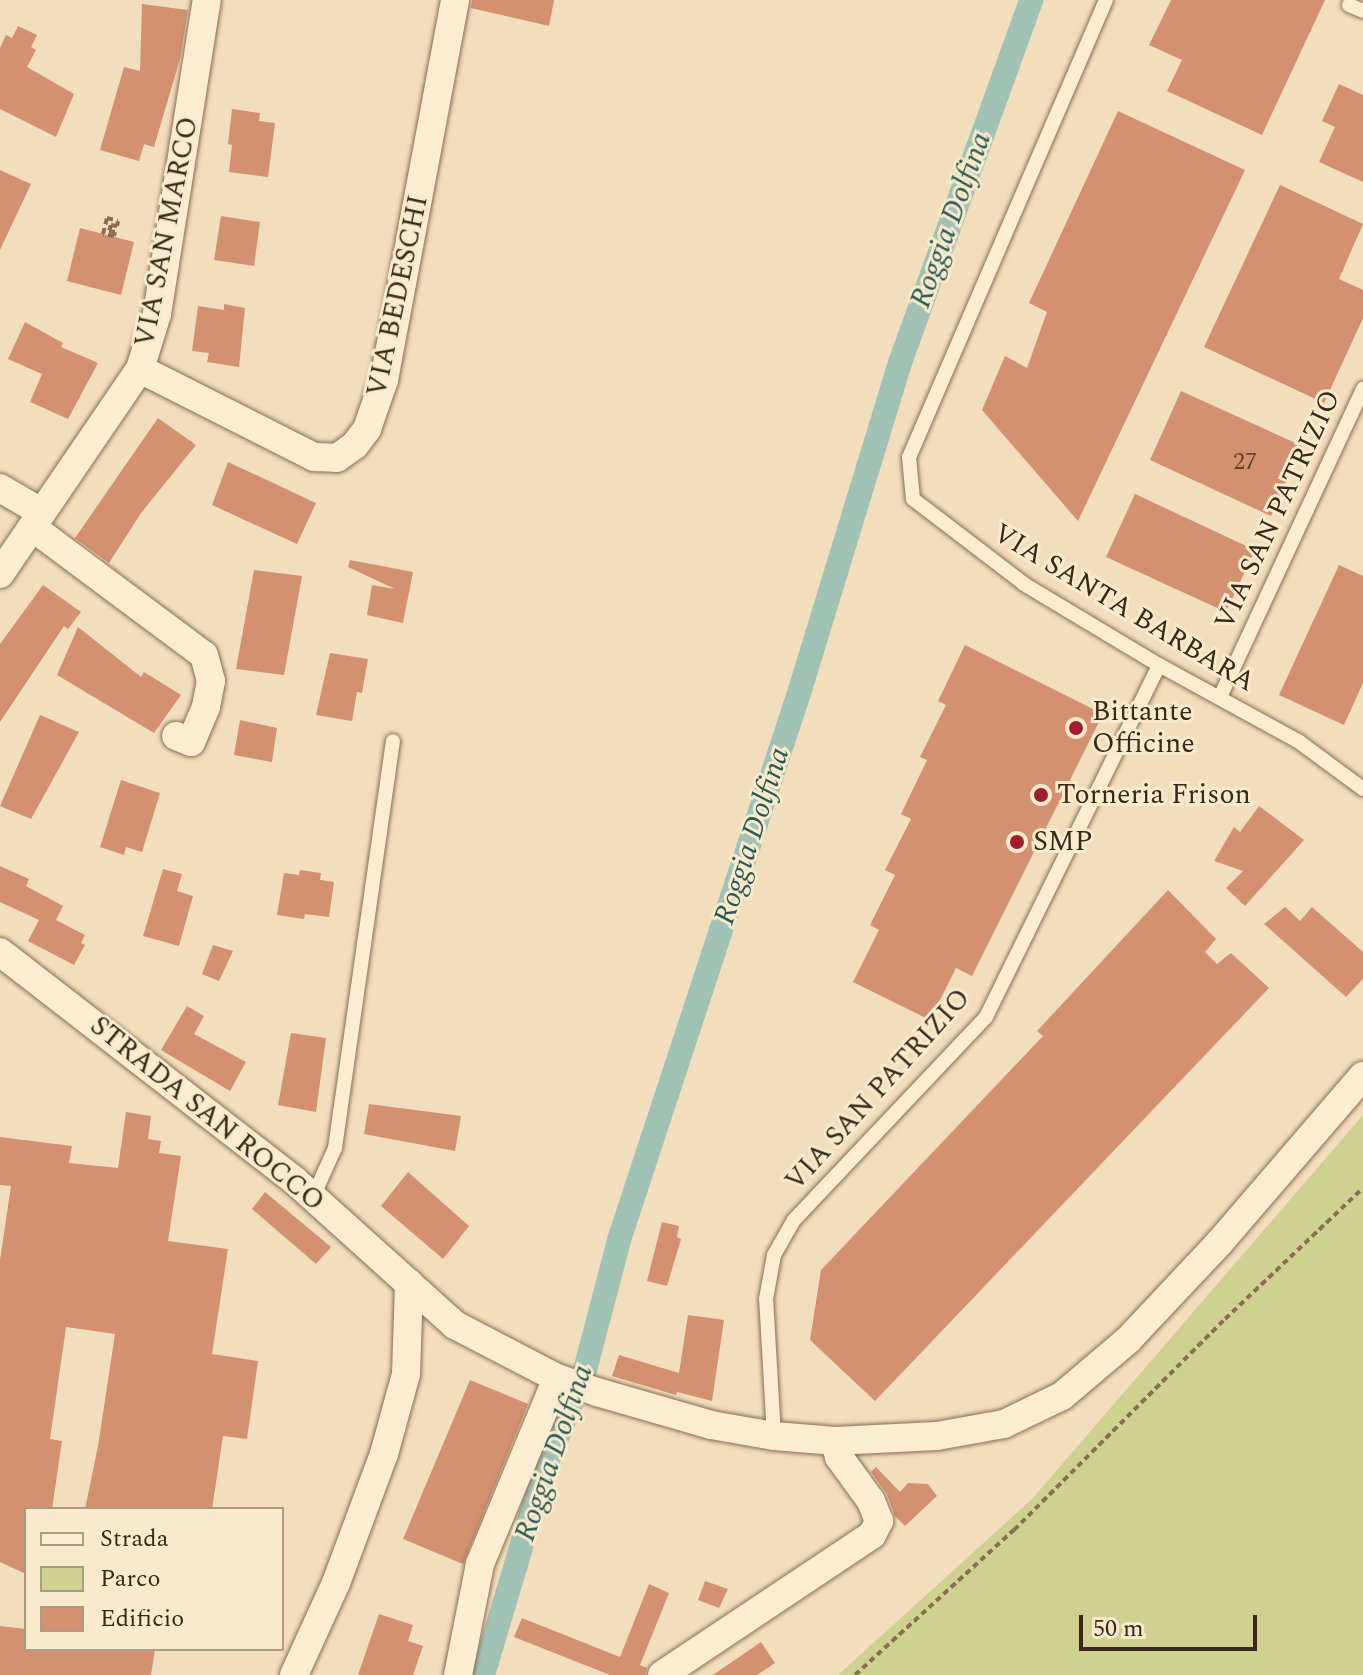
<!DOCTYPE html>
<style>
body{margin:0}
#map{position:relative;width:1363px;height:1675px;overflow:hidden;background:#f2debd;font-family:Spectral,serif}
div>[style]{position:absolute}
.green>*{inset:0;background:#ced190}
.canal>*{height:24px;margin:-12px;padding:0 12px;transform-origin:12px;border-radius:12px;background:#a1c3b6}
.building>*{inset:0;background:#d4916f}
.path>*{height:4px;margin-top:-2px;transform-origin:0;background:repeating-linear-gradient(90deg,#8b6d54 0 6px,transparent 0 10px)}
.roads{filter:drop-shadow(0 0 2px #8b6d54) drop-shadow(0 0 2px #8b6d54)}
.lane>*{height:14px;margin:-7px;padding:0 7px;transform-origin:7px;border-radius:7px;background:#fcecd1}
.street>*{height:28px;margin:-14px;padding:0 14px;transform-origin:14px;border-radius:14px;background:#fcecd1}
.dots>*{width:22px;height:22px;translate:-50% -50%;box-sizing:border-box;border:4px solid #f9e9cd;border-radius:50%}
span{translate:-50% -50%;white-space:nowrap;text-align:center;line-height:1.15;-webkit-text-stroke:6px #f9e9cd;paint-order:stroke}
.number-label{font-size:24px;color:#60422f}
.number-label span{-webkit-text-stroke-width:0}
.street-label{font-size:28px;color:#39271a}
.poi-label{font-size:28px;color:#39271a}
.left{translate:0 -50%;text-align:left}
.water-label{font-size:30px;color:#285a54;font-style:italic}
.legend{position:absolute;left:24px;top:1507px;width:260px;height:144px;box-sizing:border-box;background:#f9e9cd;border:2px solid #ac9b85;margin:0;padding:10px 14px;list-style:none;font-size:24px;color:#39271a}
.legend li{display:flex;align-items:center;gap:16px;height:40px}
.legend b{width:40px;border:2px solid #ac9b85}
.scale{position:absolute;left:1079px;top:1615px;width:178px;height:36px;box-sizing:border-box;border:4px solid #39271a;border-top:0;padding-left:10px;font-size:24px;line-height:28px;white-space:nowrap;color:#39271a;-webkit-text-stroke:6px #f9e9cd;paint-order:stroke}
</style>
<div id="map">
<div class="green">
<i style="clip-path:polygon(1363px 1115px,1363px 1675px,838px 1675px,1032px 1499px)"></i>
</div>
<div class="canal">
<i style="left:483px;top:1675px;width:217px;rotate:-73.4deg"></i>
<i style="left:545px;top:1467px;width:105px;rotate:-67.6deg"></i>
<i style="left:585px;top:1370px;width:134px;rotate:-75.3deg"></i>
<i style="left:619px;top:1240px;width:579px;rotate:-71.78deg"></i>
<i style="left:800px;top:690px;width:345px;rotate:-73deg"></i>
<i style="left:901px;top:360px;width:383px;rotate:-70.1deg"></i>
</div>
<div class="building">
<i style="clip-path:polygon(472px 0,554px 0,549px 26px,471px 8px)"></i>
<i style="clip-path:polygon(1171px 0,1325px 0,1262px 135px,1167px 91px,1182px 60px,1149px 45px)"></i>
<i style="clip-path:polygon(142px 4px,188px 10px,180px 59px,154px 147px,144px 144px,139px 161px,100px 150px,124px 67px,140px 71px)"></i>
<i style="clip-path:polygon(18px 26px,37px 35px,31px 47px,36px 50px,27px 67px,74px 94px,56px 137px,0 109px,0 48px,6px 35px,12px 38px)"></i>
<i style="clip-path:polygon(1339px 84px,1363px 95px,1363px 182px,1319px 162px,1335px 127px,1322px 121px)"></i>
<i style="clip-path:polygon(232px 109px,260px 113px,259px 121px,275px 123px,268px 177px,229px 172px,232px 145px,228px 144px)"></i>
<i style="clip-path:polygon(1118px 111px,1245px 170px,1078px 521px,982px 410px,1005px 356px,1027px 368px,1047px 312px,1029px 303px)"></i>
<i style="clip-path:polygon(0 170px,31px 184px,0 250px)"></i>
<i style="clip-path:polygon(1280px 185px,1363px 224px,1339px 279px,1363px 290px,1363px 318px,1324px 403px,1204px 347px)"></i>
<i style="clip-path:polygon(221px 216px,260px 222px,254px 266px,214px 260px)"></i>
<i style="clip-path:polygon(80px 228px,134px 242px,121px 295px,67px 281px)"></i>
<i style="clip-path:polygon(224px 304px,245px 308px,239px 367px,207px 362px,209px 353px,192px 351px,198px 306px,224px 310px)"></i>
<i style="clip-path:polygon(25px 322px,63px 343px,61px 347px,98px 363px,68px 419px,30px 402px,42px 374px,8px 359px)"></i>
<i style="clip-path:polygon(1181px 391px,1302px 446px,1271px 516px,1150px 460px)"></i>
<i style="clip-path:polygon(158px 418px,196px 445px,141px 513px,109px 563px,75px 538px)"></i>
<i style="clip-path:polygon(228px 462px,316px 503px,297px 544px,212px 505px)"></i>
<i style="clip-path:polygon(1135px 494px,1255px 550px,1226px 612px,1106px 557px)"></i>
<i style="clip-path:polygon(350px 560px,413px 572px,403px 623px,367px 615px,372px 585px,395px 589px,348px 567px)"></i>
<i style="clip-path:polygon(1339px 565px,1363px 576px,1363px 683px,1344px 725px,1279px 695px)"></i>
<i style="clip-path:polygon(254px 570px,302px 576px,284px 675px,236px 669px)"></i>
<i style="clip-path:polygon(43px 585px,81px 612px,68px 629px,64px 626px,0 722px,0 644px)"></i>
<i style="clip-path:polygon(78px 627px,141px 677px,144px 672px,181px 695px,154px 733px,57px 675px)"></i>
<i style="clip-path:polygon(965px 645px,1103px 714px,972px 976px,956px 968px,930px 1020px,853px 982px,879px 930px,870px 925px,895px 875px,885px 870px,911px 819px,901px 814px,927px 760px,920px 757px,946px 705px,938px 701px)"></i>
<i style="clip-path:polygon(330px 653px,368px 659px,362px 693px,357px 692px,352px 721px,316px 715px)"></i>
<i style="clip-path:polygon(40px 715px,79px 732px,31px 819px,0 806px)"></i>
<i style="clip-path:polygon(240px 720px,277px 728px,272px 762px,234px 755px)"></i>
<i style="clip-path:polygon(121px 780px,160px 793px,142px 852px,126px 847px,124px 855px,100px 847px)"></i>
<i style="clip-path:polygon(1259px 806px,1304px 840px,1245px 906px,1226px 888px,1243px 871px,1214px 861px,1234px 827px,1240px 832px)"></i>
<i style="clip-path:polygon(0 866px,29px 879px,26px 886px,63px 906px,56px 920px,85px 935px,81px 943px,85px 945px,74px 965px,28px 941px,39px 920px,0 902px)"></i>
<i style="clip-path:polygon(163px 869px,182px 874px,177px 891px,193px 896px,179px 946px,143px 936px)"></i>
<i style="clip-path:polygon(300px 870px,321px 873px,320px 880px,334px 882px,329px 917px,305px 914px,304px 919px,277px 915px,284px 873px,299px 875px)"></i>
<i style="clip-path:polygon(1168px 890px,1216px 939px,1205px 952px,1217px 964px,1231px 953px,1269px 988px,875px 1401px,810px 1340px,821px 1270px,1043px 1036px,1037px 1031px)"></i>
<i style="clip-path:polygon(1285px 907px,1300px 921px,1312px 907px,1363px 952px,1363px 979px,1346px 997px,1264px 924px)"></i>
<i style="clip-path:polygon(213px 945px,233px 951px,219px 981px,202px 974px)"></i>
<i style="clip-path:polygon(187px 1006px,204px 1016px,194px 1034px,246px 1062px,230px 1091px,161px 1050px)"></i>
<i style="clip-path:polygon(291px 1033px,326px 1038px,316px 1112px,278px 1105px)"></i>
<i style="clip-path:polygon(369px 1104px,461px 1116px,455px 1151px,364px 1134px)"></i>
<i style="clip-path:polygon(126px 1112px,151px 1116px,148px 1139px,161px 1141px,159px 1153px,181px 1156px,168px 1241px,228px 1249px,212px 1354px,258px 1361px,247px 1439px,223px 1436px,212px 1509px,85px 1509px,98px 1446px,115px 1334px,66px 1327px,50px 1439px,62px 1441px,52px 1509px,26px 1509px,26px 1574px,0 1562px,0 1260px,11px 1186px,0 1185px,0 1137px,72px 1146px,69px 1163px,118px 1168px)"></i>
<i style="clip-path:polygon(408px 1172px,469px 1226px,443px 1259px,381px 1206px)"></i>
<i style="clip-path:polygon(265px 1192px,331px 1247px,316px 1264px,252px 1209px)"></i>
<i style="clip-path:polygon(662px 1222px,679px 1226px,677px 1237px,681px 1239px,667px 1286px,647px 1281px)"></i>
<i style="clip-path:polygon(688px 1315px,724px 1320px,712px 1401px,677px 1392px,676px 1395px,612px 1376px,619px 1355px,679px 1373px)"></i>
<i style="clip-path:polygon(470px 1380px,528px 1404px,463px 1564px,403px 1539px)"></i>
<i style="clip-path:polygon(876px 1467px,900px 1492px,908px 1483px,928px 1484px,937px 1496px,905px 1526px,895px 1516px,887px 1494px,871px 1472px)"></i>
<i style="clip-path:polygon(705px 1581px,728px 1589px,719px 1608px,698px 1600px)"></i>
<i style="clip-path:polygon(649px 1584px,669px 1593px,640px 1665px,647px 1668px,645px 1675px,610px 1675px,514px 1637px,522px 1618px,620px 1657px)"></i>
<i style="clip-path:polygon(379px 1614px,413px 1625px,408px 1641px,423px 1646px,413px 1675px,358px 1675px)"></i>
<i style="clip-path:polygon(0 1626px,26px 1629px,26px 1649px,155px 1649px,151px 1675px,0 1675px)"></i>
<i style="clip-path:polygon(761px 1642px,775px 1663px,757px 1675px,713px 1675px)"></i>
</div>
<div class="path">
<i style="left:107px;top:218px;width:11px;rotate:15deg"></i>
<i style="left:118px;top:221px;width:5px;rotate:101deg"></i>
<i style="left:117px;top:226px;width:6px;rotate:-171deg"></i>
<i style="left:111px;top:225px;width:6px;rotate:108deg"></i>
<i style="left:109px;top:231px;width:6px;rotate:9deg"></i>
<i style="left:115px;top:232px;width:4px;rotate:104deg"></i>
<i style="left:114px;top:236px;width:11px;rotate:-170deg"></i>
<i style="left:103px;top:234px;width:16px;rotate:-76deg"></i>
<i style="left:855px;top:1675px;width:215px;rotate:-42.4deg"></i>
<i style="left:1014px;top:1530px;width:298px;rotate:-45deg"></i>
<i style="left:1225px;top:1319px;width:190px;rotate:-43.5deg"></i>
</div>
<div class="roads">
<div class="lane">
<i style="left:1106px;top:0;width:498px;rotate:113.3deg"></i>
<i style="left:909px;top:457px;width:42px;rotate:84.6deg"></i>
<i style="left:913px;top:499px;width:140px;rotate:37.4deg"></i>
<i style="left:1024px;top:584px;width:157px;rotate:31deg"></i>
<i style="left:1159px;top:665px;width:158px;rotate:28.7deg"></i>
<i style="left:1298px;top:741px;width:81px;rotate:36.4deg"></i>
<i style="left:1349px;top:5px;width:15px;rotate:23deg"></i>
<i style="left:1220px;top:697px;width:340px;rotate:-65.1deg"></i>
<i style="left:313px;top:1197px;width:54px;rotate:-65.8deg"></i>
<i style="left:335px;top:1148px;width:411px;rotate:-81.9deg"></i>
<i style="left:774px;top:1436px;width:137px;rotate:-93.3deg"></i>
<i style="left:766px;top:1299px;width:45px;rotate:-79.7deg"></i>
<i style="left:774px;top:1255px;width:40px;rotate:-60.3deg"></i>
<i style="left:794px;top:1220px;width:279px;rotate:-46.6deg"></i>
<i style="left:986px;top:1017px;width:392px;rotate:-63.8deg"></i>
</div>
<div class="street">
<i style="left:140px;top:369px;width:195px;rotate:26.8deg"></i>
<i style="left:314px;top:457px;width:23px;rotate:2deg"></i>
<i style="left:337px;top:458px;width:22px;rotate:-36deg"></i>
<i style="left:355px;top:445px;width:20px;rotate:-53deg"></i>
<i style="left:367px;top:429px;width:52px;rotate:-70.9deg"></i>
<i style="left:384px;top:380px;width:387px;rotate:-79.4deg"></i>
<i style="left:0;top:488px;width:48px;rotate:30.3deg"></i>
<i style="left:32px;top:527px;width:214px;rotate:36.7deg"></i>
<i style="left:204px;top:655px;width:27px;rotate:75deg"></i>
<i style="left:211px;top:681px;width:26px;rotate:101deg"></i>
<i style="left:206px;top:707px;width:38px;rotate:113deg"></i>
<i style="left:191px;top:742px;width:16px;rotate:-158deg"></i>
<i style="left:0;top:574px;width:248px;rotate:-55.7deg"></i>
<i style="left:140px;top:369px;width:58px;rotate:-72.8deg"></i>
<i style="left:157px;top:314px;width:318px;rotate:-81deg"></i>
<i style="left:0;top:952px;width:373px;rotate:37.8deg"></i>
<i style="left:295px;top:1181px;width:215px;rotate:42deg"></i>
<i style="left:455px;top:1325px;width:115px;rotate:27.5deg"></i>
<i style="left:557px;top:1378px;width:42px;rotate:19.3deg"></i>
<i style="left:597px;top:1392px;width:119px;rotate:16.1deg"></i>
<i style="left:711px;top:1425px;width:64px;rotate:9.9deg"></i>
<i style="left:774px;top:1436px;width:61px;rotate:4.7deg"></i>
<i style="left:835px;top:1441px;width:102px;rotate:-2.8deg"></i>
<i style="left:937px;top:1436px;width:68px;rotate:-10.2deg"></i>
<i style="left:1004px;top:1424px;width:64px;rotate:-25.8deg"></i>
<i style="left:1062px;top:1396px;width:87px;rotate:-40.3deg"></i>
<i style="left:1128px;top:1340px;width:134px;rotate:-46.8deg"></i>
<i style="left:1220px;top:1242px;width:219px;rotate:-49.3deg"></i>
<i style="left:294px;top:1675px;width:101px;rotate:-65.5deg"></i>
<i style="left:336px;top:1583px;width:138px;rotate:-69.6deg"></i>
<i style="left:384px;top:1454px;width:83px;rotate:-74.6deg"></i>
<i style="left:406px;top:1374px;width:91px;rotate:-88.1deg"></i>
<i style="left:458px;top:1675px;width:113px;rotate:-78.8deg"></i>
<i style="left:480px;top:1564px;width:201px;rotate:-67.5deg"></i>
<i style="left:662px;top:1675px;width:252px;rotate:-33.7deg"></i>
<i style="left:872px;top:1535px;width:16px;rotate:-63deg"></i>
<i style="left:879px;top:1521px;width:22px;rotate:-112deg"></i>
<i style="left:871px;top:1501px;width:54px;rotate:-126deg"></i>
<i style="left:839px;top:1457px;width:16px;rotate:-104deg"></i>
</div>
</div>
<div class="dots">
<i style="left:1076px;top:728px;background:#a01e29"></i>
<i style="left:1041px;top:795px;background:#a01e29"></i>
<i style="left:1017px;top:842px;background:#a01e29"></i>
</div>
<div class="number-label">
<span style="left:1245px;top:463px">27</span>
</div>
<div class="street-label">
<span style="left:167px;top:232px;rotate:-79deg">VIA SAN MARCO</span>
<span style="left:398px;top:296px;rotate:-78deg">VIA BEDESCHI</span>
<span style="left:1278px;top:510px;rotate:-65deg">VIA SAN PATRIZIO</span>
<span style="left:1124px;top:608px;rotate:31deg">VIA SANTA BARBARA</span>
<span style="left:878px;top:1090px;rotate:-48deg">VIA SAN PATRIZIO</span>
<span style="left:207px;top:1114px;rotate:39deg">STRADA SAN ROCCO</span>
</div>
<div class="poi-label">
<span class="left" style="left:1092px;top:728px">Bittante<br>Officine</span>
<span class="left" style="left:1057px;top:795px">Torneria Frison</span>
<span class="left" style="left:1033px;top:842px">SMP</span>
</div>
<div class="water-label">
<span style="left:951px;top:220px;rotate:-70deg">Roggia Dolfina</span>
<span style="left:752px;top:836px;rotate:-72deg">Roggia Dolfina</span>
<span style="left:554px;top:1453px;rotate:-71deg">Roggia Dolfina</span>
</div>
<ul class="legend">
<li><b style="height:10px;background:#fcecd1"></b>Strada</li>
<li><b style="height:22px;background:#ced190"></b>Parco</li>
<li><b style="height:22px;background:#d4916f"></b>Edificio</li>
</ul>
<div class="scale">50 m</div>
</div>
